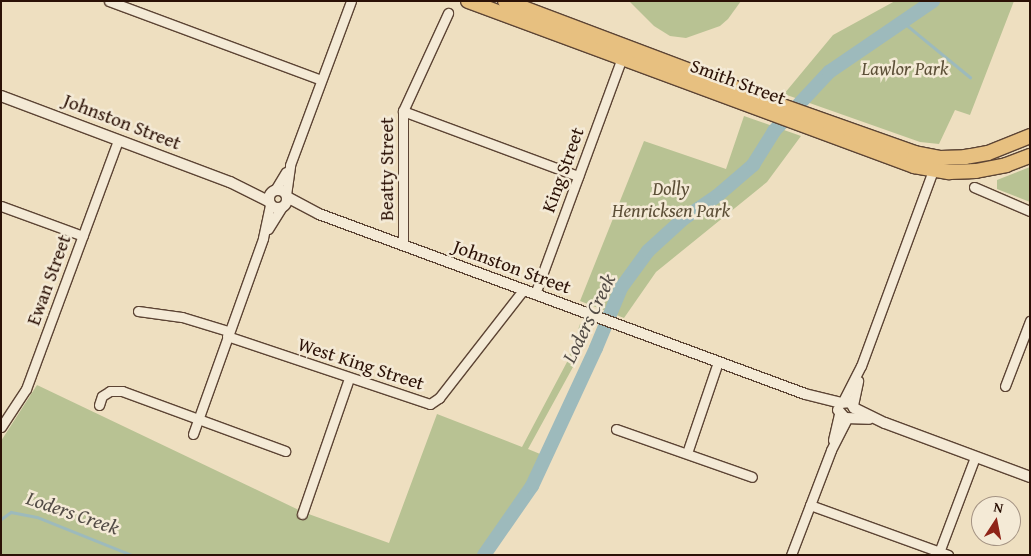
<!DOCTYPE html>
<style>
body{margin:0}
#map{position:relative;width:1031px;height:556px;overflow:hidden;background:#eedfc0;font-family:"Gentium Book Plus",serif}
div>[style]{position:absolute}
.green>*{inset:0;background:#b8c293}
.stream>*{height:2.5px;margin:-1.25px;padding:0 1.25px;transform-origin:1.25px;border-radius:1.25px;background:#9dbabc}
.river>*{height:14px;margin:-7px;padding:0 7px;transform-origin:7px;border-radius:7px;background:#9dbabc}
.roads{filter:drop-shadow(1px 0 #5c4434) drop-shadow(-1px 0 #5c4434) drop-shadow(0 1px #5c4434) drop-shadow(0 -1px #5c4434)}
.minor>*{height:9px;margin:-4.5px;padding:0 4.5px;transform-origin:4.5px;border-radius:4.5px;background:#f4ead6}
.tertiary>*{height:10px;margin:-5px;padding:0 5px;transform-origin:5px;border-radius:5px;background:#f4ead6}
.tertiary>.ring{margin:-5px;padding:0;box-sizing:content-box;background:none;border:10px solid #f4ead6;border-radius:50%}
.trunk>*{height:14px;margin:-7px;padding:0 7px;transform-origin:7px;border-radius:7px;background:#e7c080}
span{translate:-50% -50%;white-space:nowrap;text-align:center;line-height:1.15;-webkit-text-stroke:5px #f4ead6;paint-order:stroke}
.park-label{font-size:19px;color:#5c4f37;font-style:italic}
.street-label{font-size:19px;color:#2b1106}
.water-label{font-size:20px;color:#534c46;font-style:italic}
.frame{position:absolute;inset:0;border:2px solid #2b1106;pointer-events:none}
.north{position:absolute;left:971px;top:496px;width:50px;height:50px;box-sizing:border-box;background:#f4ead6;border:1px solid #a49383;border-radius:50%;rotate:11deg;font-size:14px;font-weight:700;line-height:20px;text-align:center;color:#2b1106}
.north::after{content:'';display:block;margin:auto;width:18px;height:22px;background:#8f2418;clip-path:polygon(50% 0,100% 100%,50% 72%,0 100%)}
</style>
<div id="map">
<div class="green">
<div style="clip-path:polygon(629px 1px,741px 1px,728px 19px,720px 26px,686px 38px,670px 36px,654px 26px)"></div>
<div style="clip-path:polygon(895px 1px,1014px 1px,970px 115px,955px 110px,939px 144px,920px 142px,784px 94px,833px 35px)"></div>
<div style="clip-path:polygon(744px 116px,801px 136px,767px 182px,656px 272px,624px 318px,580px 301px,644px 141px,726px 169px)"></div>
<div style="clip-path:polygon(1030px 167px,1030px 202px,997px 189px,997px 180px)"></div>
<div style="clip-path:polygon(580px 324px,588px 327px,573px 367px,528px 449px,545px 456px,532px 486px,484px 555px,1px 555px,1px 441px,37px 385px,303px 512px,389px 543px,437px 414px,522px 447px,567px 362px)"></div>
</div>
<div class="stream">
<div style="left:903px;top:22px;width:87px;rotate:39.4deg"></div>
<div style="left:1px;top:519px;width:12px;rotate:-35deg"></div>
<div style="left:11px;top:512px;width:26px;rotate:11deg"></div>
<div style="left:37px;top:517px;width:102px;rotate:21.8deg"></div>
</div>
<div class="river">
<div style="left:484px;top:555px;width:84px;rotate:-55.2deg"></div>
<div style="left:532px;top:486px;width:152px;rotate:-65.1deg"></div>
<div style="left:596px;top:348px;width:65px;rotate:-67.4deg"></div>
<div style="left:621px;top:288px;width:46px;rotate:-53.9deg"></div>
<div style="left:648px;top:251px;width:47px;rotate:-42.4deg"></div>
<div style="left:683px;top:219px;width:41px;rotate:-34.1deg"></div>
<div style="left:717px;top:196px;width:48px;rotate:-40.7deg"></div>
<div style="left:753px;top:165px;width:40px;rotate:-58deg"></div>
<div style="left:774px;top:131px;width:81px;rotate:-47deg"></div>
<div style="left:829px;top:72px;width:126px;rotate:-34.3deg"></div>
</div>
<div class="roads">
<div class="minor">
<div style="left:109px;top:1px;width:226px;rotate:20.4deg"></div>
<div style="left:403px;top:111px;width:187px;rotate:20.4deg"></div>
<div style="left:974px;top:187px;width:61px;rotate:23.2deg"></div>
<div style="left:275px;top:190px;width:21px;rotate:-59deg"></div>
<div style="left:286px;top:195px;width:30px;rotate:-82deg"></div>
<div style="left:290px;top:165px;width:175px;rotate:-69.6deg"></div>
<div style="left:1px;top:206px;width:87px;rotate:20.1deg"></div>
<div style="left:268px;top:229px;width:25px;rotate:-58deg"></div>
<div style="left:403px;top:245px;width:134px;rotate:-90deg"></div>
<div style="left:403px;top:111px;width:108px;rotate:-65.3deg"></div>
<div style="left:535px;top:294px;width:252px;rotate:-69.8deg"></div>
<div style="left:138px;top:311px;width:44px;rotate:7.8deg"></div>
<div style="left:182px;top:317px;width:48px;rotate:16.9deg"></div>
<div style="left:227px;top:336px;width:214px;rotate:18.5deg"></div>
<div style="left:430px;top:404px;width:11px;rotate:-34deg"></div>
<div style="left:439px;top:398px;width:137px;rotate:-52.1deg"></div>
<div style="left:1005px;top:386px;width:70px;rotate:-69deg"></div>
<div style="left:843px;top:401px;width:39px;rotate:-63deg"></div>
<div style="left:861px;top:366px;width:209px;rotate:-69.8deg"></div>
<div style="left:99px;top:405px;width:9px;rotate:-72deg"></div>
<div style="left:102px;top:396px;width:9px;rotate:-32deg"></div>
<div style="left:110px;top:391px;width:12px"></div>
<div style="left:122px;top:391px;width:174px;rotate:20.2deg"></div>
<div style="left:853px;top:405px;width:25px;rotate:-78deg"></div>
<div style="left:1px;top:427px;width:45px;rotate:-56.7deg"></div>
<div style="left:26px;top:389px;width:265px;rotate:-69.7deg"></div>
<div style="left:616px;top:429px;width:144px;rotate:19.4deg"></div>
<div style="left:193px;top:434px;width:208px;rotate:-70.3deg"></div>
<div style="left:263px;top:238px;width:35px;rotate:-78deg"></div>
<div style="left:833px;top:440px;width:27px;rotate:-77deg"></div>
<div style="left:687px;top:453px;width:96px;rotate:-71.2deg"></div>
<div style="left:810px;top:505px;width:147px;rotate:19.9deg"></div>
<div style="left:302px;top:514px;width:144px;rotate:-70.9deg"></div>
<div style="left:791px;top:555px;width:112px;rotate:-69.1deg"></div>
<div style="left:831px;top:450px;width:36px;rotate:-63deg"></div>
<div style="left:938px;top:555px;width:105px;rotate:-69.3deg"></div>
</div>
<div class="tertiary">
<div style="left:1px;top:96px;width:245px;rotate:20.6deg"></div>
<div style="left:230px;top:182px;width:42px;rotate:26.6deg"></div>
<div class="ring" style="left:269px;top:190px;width:8px;height:8px"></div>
<div style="left:287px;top:197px;width:36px;rotate:28deg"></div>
<div style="left:319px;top:214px;width:518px;rotate:20.32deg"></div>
<div style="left:805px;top:394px;width:37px;rotate:14deg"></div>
<div style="left:841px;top:403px;width:9px;rotate:-6deg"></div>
<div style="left:850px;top:402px;width:7px;rotate:56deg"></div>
<div style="left:854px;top:408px;width:34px;rotate:26deg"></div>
<div style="left:885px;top:423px;width:155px;rotate:20.4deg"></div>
<div style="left:838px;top:410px;width:11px;rotate:49deg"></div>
<div style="left:845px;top:418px;width:24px;rotate:2deg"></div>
</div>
<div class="trunk">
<div style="left:468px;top:1px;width:476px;rotate:20.3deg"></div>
<div style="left:914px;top:166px;width:36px;rotate:10deg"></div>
<div style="left:949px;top:172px;width:27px;rotate:-2deg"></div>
<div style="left:976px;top:171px;width:31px;rotate:-11deg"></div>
<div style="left:1006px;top:165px;width:26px;rotate:-21deg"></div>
<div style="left:505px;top:1px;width:291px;rotate:20.7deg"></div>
<div style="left:777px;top:104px;width:146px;rotate:19.5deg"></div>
<div style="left:915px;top:153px;width:25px;rotate:11deg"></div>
<div style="left:940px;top:158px;width:25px;rotate:-2deg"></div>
<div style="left:965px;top:157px;width:23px;rotate:-10deg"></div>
<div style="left:988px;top:153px;width:45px;rotate:-22deg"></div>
</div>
</div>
<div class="park-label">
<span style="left:905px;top:69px">Lawlor Park</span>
<span style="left:671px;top:200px">Dolly<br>Henricksen Park</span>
</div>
<div class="street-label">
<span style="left:738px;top:82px;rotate:20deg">Smith Street</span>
<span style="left:122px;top:122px;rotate:21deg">Johnston Street</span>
<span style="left:387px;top:169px;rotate:-90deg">Beatty Street</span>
<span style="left:563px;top:170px;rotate:-70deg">King Street</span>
<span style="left:512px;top:267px;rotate:20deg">Johnston Street</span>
<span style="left:49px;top:280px;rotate:-70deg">Ewan Street</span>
<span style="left:361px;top:364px;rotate:18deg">West King Street</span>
</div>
<div class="water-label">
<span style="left:588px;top:318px;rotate:-64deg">Loders Creek</span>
<span style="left:73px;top:512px;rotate:19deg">Loders Creek</span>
</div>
<div class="frame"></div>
<div class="north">N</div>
</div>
